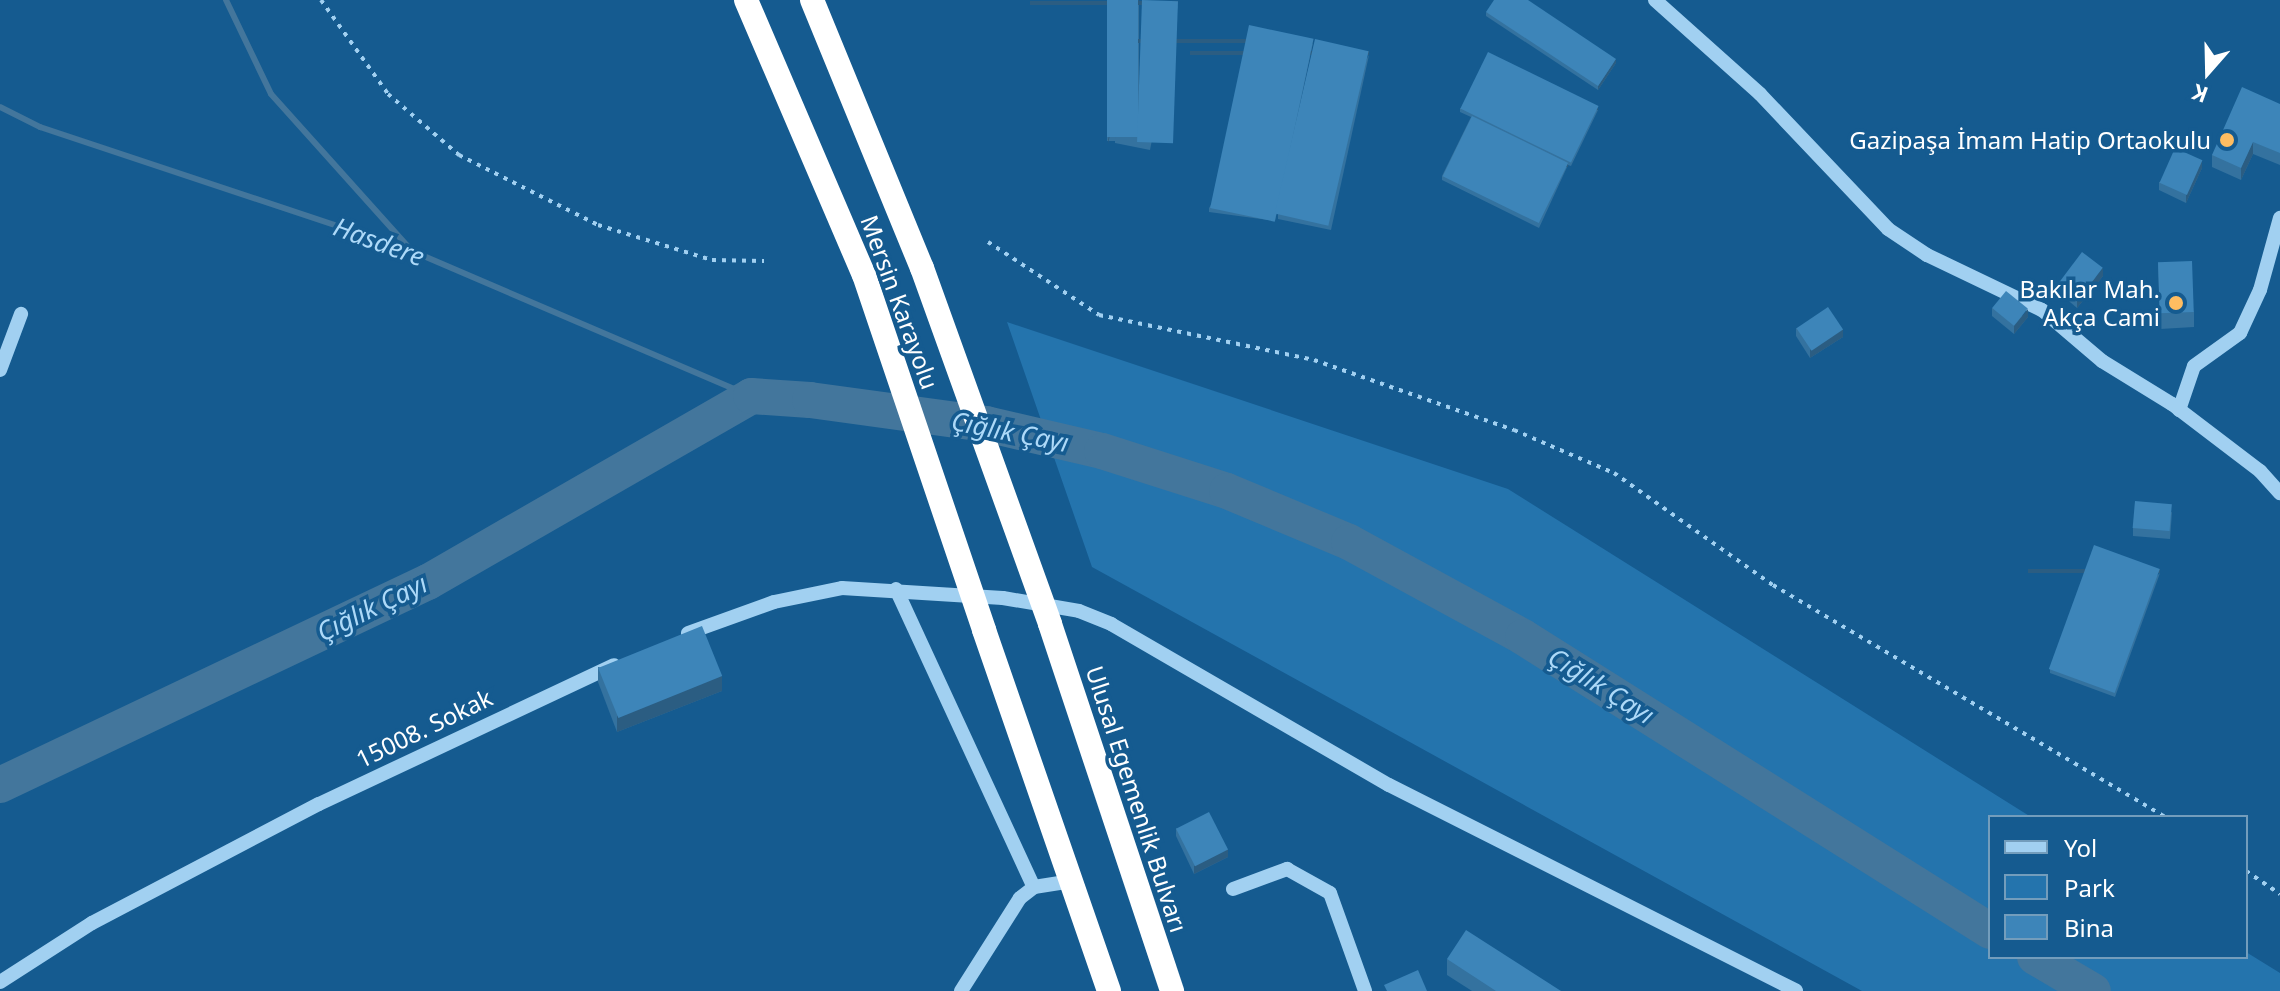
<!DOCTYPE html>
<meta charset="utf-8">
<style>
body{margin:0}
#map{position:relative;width:2280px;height:991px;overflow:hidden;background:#155b90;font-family:"Noto Sans",sans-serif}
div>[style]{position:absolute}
.green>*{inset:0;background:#2474ad}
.stream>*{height:6px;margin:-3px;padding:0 3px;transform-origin:3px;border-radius:3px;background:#43769c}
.river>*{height:36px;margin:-18px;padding:0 18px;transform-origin:18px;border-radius:18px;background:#43769c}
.path>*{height:4px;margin-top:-2px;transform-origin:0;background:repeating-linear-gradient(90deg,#a1d0f1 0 4px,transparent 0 10px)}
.minor>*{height:14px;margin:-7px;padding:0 7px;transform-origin:7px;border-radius:7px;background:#a1d0f1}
.highway>*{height:24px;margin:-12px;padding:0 12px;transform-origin:12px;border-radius:12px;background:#fff}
.highway-bridge>*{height:24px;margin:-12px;padding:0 12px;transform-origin:12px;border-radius:12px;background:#fff}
.wall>*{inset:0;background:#34729f;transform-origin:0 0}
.shaded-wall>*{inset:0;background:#2b5d82;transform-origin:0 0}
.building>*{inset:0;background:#3d85b9;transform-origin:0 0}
.dots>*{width:22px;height:22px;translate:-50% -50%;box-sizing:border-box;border:4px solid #155b90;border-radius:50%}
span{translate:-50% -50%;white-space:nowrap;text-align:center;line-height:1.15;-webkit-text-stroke:7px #155b90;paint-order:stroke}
.poi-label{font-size:24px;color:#fff}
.right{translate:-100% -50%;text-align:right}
.street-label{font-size:24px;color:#fff}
.water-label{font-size:26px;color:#add9f8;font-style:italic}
.legend{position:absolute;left:1988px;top:815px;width:260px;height:144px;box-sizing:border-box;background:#155b90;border:2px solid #739dbc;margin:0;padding:10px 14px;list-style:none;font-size:24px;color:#fff}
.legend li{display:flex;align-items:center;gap:16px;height:40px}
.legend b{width:40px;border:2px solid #739dbc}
.north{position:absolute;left:2168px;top:32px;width:80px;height:80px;-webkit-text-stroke:6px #155b90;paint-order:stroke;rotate:200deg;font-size:22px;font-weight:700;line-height:32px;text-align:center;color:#fff}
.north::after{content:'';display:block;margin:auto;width:28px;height:36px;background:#fff;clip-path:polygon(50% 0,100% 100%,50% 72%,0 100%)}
</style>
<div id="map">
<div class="green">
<div style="clip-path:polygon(1007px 322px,1508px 489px,2031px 817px,1990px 817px,1990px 957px,2246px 957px,2246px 952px,2280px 973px,2280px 991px,1862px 991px,1092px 567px)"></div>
</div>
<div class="stream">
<div style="left:226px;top:0;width:104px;rotate:64.4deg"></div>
<div style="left:271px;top:94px;width:208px;rotate:48.1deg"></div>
<div style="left:0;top:107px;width:45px;rotate:26.6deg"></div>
<div style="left:40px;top:127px;width:392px;rotate:18.4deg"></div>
<div style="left:412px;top:251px;width:369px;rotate:23.2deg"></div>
</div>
<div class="river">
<div style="left:0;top:785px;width:474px;rotate:-25.4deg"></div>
<div style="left:428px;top:582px;width:373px;rotate:-29.9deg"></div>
<div style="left:751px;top:396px;width:59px;rotate:3.9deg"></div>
<div style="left:810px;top:400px;width:178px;rotate:7.8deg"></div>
<div style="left:986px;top:424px;width:119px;rotate:13.1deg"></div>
<div style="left:1102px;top:451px;width:131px;rotate:17.7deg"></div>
<div style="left:1227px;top:491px;width:132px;rotate:22.7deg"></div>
<div style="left:1349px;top:542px;width:198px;rotate:28.6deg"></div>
<div style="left:1523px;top:637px;width:552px;rotate:32.19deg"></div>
<div style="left:2035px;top:957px;width:67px;rotate:30.4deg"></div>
</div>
<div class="path">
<div style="left:321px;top:0;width:115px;rotate:54.5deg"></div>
<div style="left:388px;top:94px;width:94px;rotate:40.7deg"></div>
<div style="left:459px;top:155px;width:156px;rotate:26.7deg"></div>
<div style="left:598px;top:225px;width:119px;rotate:17.1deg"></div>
<div style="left:712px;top:260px;width:52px;rotate:1.1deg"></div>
<div style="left:988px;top:242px;width:133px;rotate:33.3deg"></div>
<div style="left:1099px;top:315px;width:220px;rotate:11.8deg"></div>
<div style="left:1314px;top:360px;width:212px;rotate:19.3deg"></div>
<div style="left:1514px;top:430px;width:109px;rotate:23.3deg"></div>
<div style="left:1614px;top:473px;width:194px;rotate:35.2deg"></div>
<div style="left:1773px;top:585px;width:456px;rotate:30.6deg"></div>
<div style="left:2246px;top:871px;width:41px;rotate:34.1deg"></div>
</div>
<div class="minor">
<div style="left:1655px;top:0;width:141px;rotate:41.8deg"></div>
<div style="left:1760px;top:94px;width:186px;rotate:46.5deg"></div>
<div style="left:1888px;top:229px;width:47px;rotate:33.7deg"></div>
<div style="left:1927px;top:255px;width:127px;rotate:25.6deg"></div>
<div style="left:2042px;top:310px;width:79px;rotate:40.4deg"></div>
<div style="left:2102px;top:361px;width:82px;rotate:31.6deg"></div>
<div style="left:2172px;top:404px;width:111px;rotate:37.3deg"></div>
<div style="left:2260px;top:471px;width:30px;rotate:48deg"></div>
<div style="left:0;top:370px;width:60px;rotate:-69.4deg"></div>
<div style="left:2179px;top:410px;width:46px;rotate:-71.2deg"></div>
<div style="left:2194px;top:366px;width:57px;rotate:-35.7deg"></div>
<div style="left:2240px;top:333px;width:47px;rotate:-65.1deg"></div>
<div style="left:2260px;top:290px;width:75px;rotate:-74.5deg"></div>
<div style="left:896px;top:589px;width:328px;rotate:65.2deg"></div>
<div style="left:688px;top:633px;width:91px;rotate:-19.8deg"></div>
<div style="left:774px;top:602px;width:69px;rotate:-11.6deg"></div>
<div style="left:842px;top:588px;width:161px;rotate:3.6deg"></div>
<div style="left:1003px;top:598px;width:77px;rotate:9.7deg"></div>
<div style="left:1079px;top:611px;width:35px;rotate:22deg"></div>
<div style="left:1111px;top:624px;width:321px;rotate:30.1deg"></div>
<div style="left:1389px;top:785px;width:456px;rotate:26.8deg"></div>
<div style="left:1233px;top:889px;width:58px;rotate:-20.3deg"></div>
<div style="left:1287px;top:869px;width:49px;rotate:29.2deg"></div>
<div style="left:1330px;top:893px;width:104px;rotate:70.3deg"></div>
<div style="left:0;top:982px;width:109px;rotate:-32.7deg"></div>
<div style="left:92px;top:923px;width:256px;rotate:-27.7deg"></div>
<div style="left:319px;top:804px;width:326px;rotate:-25.2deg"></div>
<div style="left:961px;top:991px;width:110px;rotate:-57.6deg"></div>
<div style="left:1020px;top:898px;width:18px;rotate:-38deg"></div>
<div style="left:1034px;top:887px;width:37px;rotate:-9deg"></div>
</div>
<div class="highway">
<div style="left:746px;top:0;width:299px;rotate:66.8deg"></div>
<div style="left:812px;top:0;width:290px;rotate:67.7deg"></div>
<div style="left:1050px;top:624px;width:387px;rotate:71.6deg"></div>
<div style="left:984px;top:630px;width:382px;rotate:70.9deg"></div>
</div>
<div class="highway-bridge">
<div style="left:922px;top:268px;width:378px;rotate:70.2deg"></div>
<div style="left:864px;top:275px;width:375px;rotate:71.3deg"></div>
</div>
<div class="wall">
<div style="left:1107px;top:0;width:32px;height:141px"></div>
<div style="clip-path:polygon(1178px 5px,1150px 150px,1115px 143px,1115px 139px)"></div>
<div style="clip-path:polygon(1486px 12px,1616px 63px,1598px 90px,1486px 16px)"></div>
<div style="clip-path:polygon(1313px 43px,1275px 221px,1209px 212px,1209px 208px)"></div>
<div style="clip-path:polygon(1369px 55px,1331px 230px,1278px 219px,1278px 214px)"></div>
<div style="clip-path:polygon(2280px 104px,2280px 165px,2253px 154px,2241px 180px,2212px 167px,2212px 155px)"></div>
<div style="clip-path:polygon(1460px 108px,1598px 110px,1571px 166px,1568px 165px,1539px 228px,1442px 180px,1442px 176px,1471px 117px,1460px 112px)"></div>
<div style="clip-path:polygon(2202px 168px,2186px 203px,2159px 190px,2159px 182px)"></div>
<div style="clip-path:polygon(2158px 262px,2194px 312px,2194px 327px,2160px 329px)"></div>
<div style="clip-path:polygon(2103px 276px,2077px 308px,2057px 291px,2057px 283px)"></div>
<div style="clip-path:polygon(1992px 308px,2028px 317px,2014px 334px,1992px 316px)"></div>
<div style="clip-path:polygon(1796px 328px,1843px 337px,1810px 358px,1796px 336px)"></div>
<div style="clip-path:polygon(2172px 512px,2170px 539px,2133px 536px,2133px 528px)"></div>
<div style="clip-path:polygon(2160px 573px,2115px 697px,2050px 673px,2050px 669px)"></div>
<div style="clip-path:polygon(598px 667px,722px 691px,617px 732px,598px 682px)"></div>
<div style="clip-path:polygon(1176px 828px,1228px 857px,1194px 874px,1176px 836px)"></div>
<div style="clip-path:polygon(1447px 959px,1561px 991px,1472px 991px,1447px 975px)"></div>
</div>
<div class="shaded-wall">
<div style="clip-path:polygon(1138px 0,1139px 0,1108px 144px,1108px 140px)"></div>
<div style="left:1178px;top:1px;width:4px;height:148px;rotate:90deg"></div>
<div style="left:1313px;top:39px;width:4px;height:182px;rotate:90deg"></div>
<div style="left:1369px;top:51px;width:4px;height:179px;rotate:90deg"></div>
<div style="clip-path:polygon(1616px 59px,1616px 63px,1598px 90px,1598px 86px)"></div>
<div style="left:1598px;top:106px;width:4px;height:62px;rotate:90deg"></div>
<div style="clip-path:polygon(2253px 142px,2253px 154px,2241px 180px,2241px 168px)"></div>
<div style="clip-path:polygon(2202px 160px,2202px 168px,2186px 203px,2186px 195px)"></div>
<div style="left:1568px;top:163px;width:4px;height:68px;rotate:90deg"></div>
<div style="clip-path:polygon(2103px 268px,2103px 276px,2077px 308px,2077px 299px)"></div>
<div style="clip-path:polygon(2028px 309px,2028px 317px,2014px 334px,2014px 326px)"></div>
<div style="clip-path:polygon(1843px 329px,1843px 337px,1810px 358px,1810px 350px)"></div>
<div style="left:2160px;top:569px;width:4px;height:132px;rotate:90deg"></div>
<div style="clip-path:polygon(722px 676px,722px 691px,617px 732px,617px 716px)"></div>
<div style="clip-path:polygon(1228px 849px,1228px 857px,1194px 874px,1194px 866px)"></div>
</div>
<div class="building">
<div style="left:1107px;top:0;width:31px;height:137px"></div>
<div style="left:1142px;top:0;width:36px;height:142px;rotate:2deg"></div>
<div style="clip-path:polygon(1494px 0,1528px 0,1616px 59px,1598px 86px,1486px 12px)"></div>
<div style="left:1249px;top:25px;width:66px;height:187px;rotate:12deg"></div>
<div style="left:1315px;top:39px;width:55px;height:179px;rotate:13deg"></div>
<div style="left:1488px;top:52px;width:123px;height:63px;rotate:26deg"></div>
<div style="clip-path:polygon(2242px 87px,2280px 104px,2280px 153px,2253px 142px,2241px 168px,2212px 155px)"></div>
<div style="left:1472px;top:116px;width:107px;height:67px;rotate:26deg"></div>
<div style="left:2175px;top:148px;width:30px;height:38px;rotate:24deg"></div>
<div style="left:2082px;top:252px;width:26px;height:40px;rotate:37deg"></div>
<div style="left:2192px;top:261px;width:51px;height:34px;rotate:88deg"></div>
<div style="left:2006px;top:291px;width:28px;height:22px;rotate:39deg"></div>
<div style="left:1828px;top:307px;width:27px;height:38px;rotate:56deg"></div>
<div style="left:2135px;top:501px;width:37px;height:27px;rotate:5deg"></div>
<div style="left:2094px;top:545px;width:70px;height:132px;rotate:20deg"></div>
<div style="left:702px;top:626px;width:54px;height:112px;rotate:68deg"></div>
<div style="left:1209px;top:812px;width:42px;height:37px;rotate:63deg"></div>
<div style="clip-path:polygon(1466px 930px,1561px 991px,1496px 991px,1447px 959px)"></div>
<div style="clip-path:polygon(1418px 970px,1427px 991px,1387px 991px,1384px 985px)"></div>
</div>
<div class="dots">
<div style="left:2227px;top:140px;background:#ffbd61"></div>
<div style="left:2176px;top:303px;background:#ffbd61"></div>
</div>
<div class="poi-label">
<span class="right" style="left:2211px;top:140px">Gazipaşa İmam Hatip Ortaokulu</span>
<span class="right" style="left:2160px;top:303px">Bakılar Mah.<br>Akça Cami</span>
</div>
<div class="street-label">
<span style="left:900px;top:302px;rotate:70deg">Mersin Karayolu</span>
<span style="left:424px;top:728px;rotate:-26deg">15008. Sokak</span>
<span style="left:1137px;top:799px;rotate:72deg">Ulusal Egemenlik Bulvarı</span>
</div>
<div class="water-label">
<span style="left:379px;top:242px;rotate:20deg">Hasdere</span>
<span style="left:1010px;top:432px;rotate:11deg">Çığlık Çayı</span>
<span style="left:372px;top:608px;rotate:-26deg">Çığlık Çayı</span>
<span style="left:1601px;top:686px;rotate:32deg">Çığlık Çayı</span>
</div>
<ul class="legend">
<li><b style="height:10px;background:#a1d0f1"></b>Yol</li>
<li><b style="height:22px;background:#2474ad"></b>Park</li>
<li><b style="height:22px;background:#3d85b9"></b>Bina</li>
</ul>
<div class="north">K</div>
</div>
